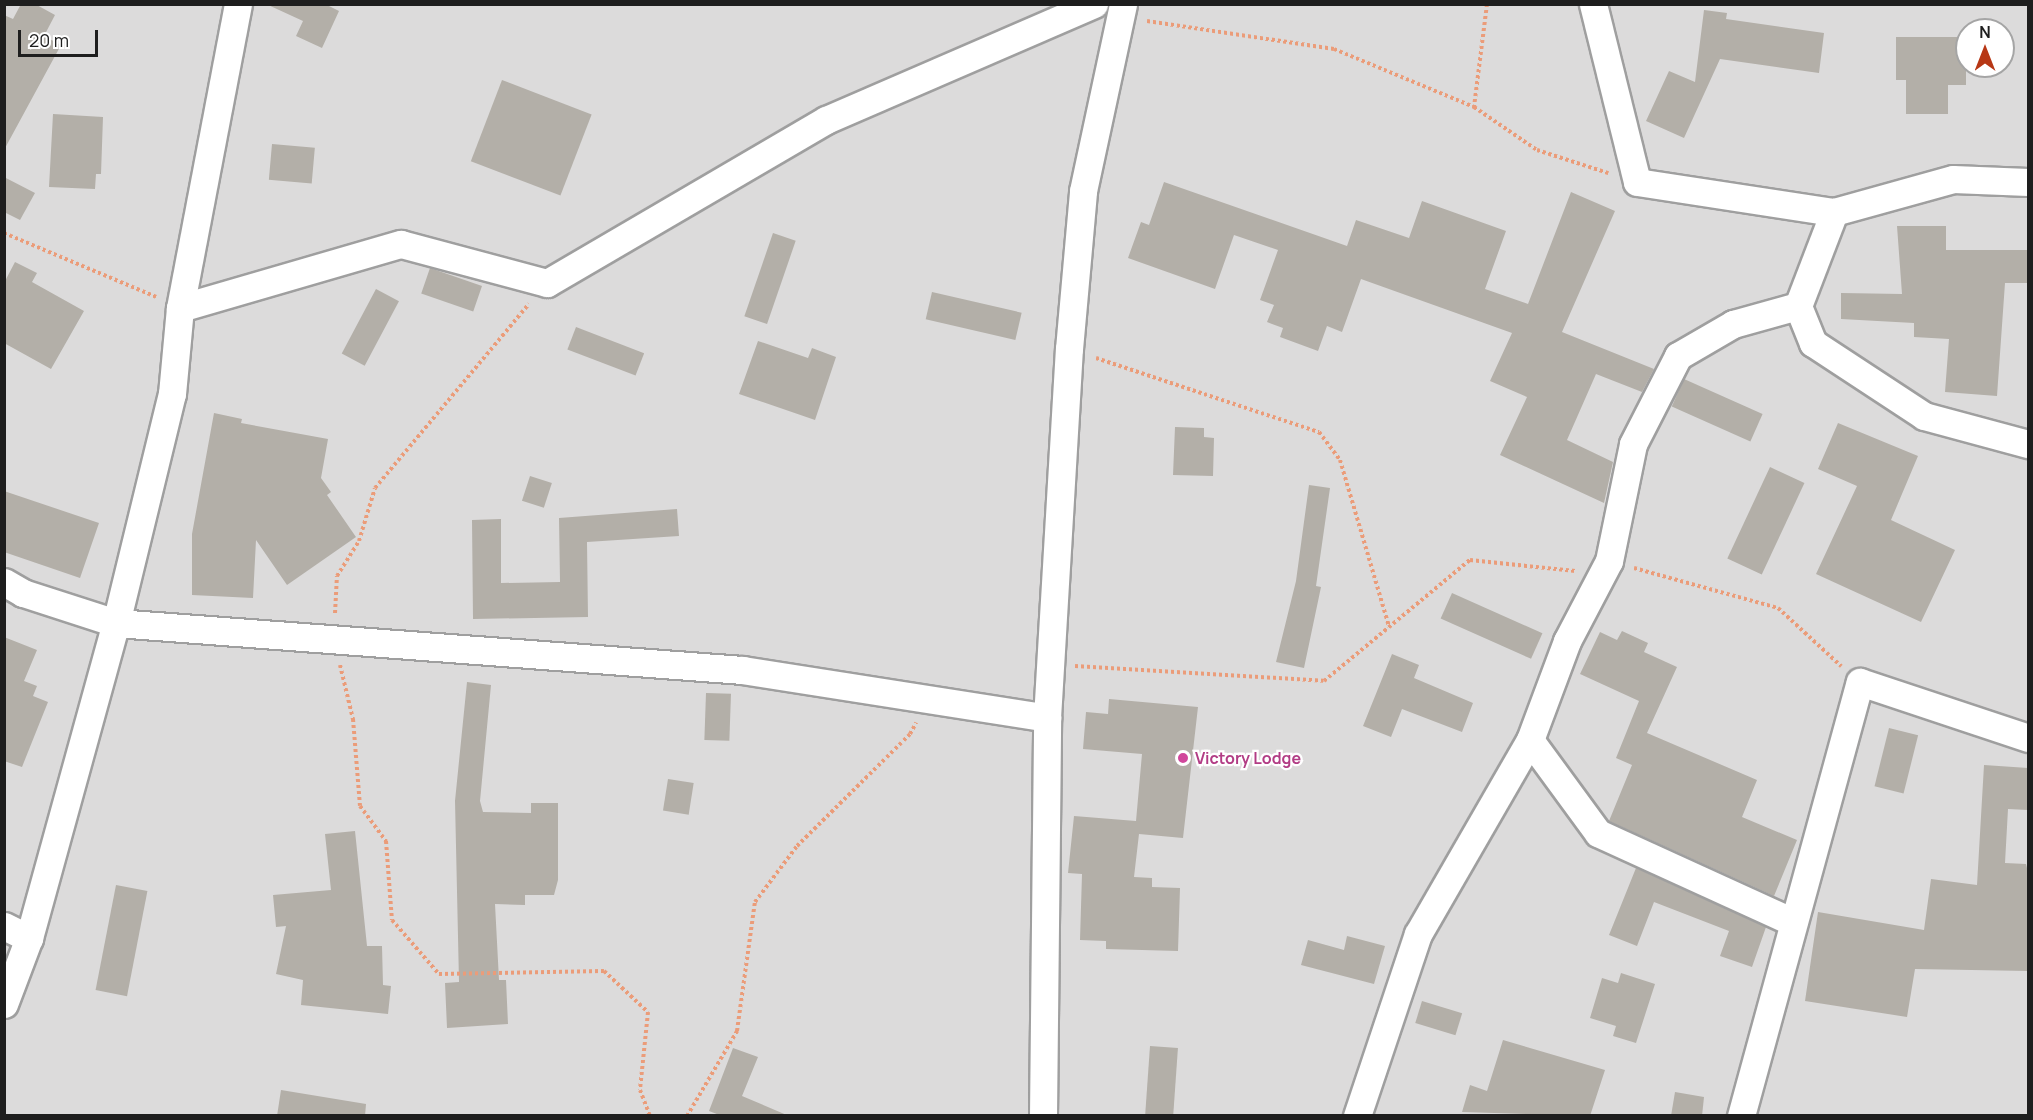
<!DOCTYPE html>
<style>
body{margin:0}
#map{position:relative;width:2033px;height:1120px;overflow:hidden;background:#eeede5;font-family:Manrope,sans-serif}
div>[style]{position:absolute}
.residential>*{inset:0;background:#dcdbdb}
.building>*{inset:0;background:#b3afa8;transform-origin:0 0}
.path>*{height:4px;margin-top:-2px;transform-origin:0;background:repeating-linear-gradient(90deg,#eb9c79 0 3px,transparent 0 6px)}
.roads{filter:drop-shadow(2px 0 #9f9f9f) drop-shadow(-2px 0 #9f9f9f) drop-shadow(0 2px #9f9f9f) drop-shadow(0 -2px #9f9f9f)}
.street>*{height:27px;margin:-13.5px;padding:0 13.5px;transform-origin:13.5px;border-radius:13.5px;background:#fff}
.dots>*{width:16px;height:16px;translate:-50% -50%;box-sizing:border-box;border:3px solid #fff;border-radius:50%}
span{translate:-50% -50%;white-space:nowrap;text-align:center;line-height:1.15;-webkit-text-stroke:4.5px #fff;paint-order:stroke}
.hotel-label{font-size:16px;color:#b23c85;font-weight:700}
.left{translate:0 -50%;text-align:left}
.frame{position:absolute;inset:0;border:6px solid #1e1e1e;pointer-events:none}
.north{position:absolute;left:1955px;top:18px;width:60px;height:60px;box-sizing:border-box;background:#fff;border:2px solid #a5a5a5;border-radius:50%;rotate:0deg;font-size:16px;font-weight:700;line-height:24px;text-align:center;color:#1e1e1e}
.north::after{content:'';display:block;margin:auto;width:21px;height:27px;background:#b73715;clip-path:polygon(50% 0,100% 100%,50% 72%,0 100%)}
.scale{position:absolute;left:18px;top:30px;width:80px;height:27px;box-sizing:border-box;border:3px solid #1e1e1e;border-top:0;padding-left:8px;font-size:18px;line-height:21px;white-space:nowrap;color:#1e1e1e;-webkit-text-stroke:4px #fff;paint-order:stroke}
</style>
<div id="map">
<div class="residential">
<div style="clip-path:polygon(evenodd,5px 5px,2028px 5px,2028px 1115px,5px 1115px,5px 5px,1967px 30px,2003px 30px,2003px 66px,1967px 66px,1967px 30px)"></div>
</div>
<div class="building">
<div style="clip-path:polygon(21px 4px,35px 4px,55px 15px,44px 36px,61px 45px,4px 150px,4px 15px,13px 19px)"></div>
<div style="clip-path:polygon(266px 4px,325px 4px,339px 11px,322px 48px,296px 36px,303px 21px)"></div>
<div style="clip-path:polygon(1704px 10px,1727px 13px,1726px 19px,1824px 33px,1819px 73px,1720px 59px,1684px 138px,1646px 121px,1669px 71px,1695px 82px)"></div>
<div style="clip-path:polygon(1896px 37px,1966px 37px,1966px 85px,1948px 85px,1948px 114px,1906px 114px,1906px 80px,1896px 80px)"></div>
<div style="left:502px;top:80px;width:96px;height:87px;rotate:21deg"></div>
<div style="clip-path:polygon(53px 114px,103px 117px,101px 174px,96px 174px,95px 189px,49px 187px)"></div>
<div style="left:272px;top:144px;width:43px;height:36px;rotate:5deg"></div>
<div style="clip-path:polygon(4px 177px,35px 193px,20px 220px,4px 212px)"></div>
<div style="clip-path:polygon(1164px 182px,1347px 246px,1356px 220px,1409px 238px,1422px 201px,1506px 231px,1485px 289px,1528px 304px,1571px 192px,1615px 211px,1562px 332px,1654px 369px,1642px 392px,1596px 374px,1567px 440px,1613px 462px,1604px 503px,1500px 455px,1527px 397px,1490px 381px,1512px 333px,1361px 279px,1342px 332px,1327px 326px,1318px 351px,1280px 337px,1283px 328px,1267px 322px,1274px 305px,1260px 300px,1278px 250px,1234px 235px,1215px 289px,1128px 258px,1141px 222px,1149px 225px)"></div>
<div style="clip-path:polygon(1897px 226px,1946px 226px,1946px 250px,2028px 250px,2028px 283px,2005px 283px,1997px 396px,1945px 392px,1949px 339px,1914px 337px,1914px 323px,1841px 319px,1841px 293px,1902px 294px)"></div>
<div style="left:773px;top:233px;width:24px;height:88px;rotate:19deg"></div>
<div style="clip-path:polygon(15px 262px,37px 273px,32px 282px,84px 311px,51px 369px,4px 343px,4px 283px)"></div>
<div style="left:430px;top:268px;width:55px;height:27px;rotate:19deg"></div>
<div style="left:376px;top:289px;width:26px;height:73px;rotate:28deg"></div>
<div style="left:932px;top:292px;width:92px;height:28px;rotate:13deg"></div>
<div style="left:576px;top:327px;width:73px;height:24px;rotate:21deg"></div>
<div style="clip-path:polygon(758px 341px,808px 358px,812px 348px,836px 357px,815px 420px,739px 394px)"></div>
<div style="left:1684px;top:379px;width:86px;height:30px;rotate:24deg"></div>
<div style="clip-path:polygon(214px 413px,242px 419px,241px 423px,328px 439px,321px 478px,331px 492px,327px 495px,356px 537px,287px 585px,256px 540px,253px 598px,192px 595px,192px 534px)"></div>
<div style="clip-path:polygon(1838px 423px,1918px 456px,1891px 520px,1955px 550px,1921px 622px,1816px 574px,1857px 486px,1818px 469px)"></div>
<div style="clip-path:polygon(1175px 427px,1204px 428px,1204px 437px,1214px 438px,1213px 476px,1173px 475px)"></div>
<div style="left:1770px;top:467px;width:38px;height:101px;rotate:25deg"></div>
<div style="left:530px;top:476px;width:23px;height:26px;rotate:18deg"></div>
<div style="clip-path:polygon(1309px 485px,1330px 488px,1316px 586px,1321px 587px,1304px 668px,1276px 662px,1296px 581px)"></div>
<div style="clip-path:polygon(4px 491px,99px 523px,80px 578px,4px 552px)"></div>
<div style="clip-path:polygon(677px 509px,679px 536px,587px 542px,588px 617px,473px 619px,472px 520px,501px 519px,501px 583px,560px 582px,559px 518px)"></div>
<div style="left:1452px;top:593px;width:99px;height:28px;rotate:24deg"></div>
<div style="clip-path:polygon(1622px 631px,1648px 643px,1644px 652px,1677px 667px,1647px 733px,1757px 780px,1742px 817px,1797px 840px,1774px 896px,1609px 821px,1632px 765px,1616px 758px,1639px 701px,1580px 674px,1600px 632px,1617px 640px)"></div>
<div style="clip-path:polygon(4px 637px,37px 650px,24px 681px,37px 686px,33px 696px,48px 702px,22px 767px,4px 761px)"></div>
<div style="clip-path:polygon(1392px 654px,1419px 665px,1414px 678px,1473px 703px,1462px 732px,1402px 709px,1391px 737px,1363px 726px)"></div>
<div style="clip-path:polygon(467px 682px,491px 685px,480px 801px,483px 812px,531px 813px,531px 803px,558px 803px,558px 880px,554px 895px,525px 895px,525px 905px,495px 904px,499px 980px,506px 980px,508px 1024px,447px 1028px,445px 983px,459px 982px,455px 801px)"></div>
<div style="left:706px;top:693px;width:25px;height:47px;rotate:2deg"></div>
<div style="clip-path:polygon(1109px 699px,1198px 707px,1183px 838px,1139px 834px,1134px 877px,1152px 878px,1152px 887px,1180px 888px,1178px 951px,1106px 949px,1106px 941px,1080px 940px,1082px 874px,1068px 873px,1074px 816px,1136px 821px,1142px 754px,1083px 749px,1086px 712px,1108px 714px)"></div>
<div style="left:1889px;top:728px;width:30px;height:60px;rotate:14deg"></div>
<div style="clip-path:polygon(1984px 765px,2028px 768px,2028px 810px,2008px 809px,2005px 863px,2026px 864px,2028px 872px,2028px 971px,1915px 969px,1907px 1017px,1805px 1001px,1818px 912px,1924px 930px,1931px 879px,1977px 885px)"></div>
<div style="left:668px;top:779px;width:26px;height:32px;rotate:9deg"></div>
<div style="clip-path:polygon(355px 831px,367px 946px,382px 946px,383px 985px,391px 986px,388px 1014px,301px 1005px,303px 980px,276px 974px,286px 926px,276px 927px,273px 895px,331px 890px,325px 834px)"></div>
<div style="clip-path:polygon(1636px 868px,1766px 927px,1752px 967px,1720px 956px,1729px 931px,1654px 902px,1637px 946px,1609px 935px)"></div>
<div style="left:116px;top:885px;width:32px;height:107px;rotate:11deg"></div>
<div style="clip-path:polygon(1347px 936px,1385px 946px,1374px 984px,1301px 965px,1308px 940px,1344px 950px)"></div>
<div style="clip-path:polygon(1621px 973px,1655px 984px,1636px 1043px,1613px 1036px,1616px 1026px,1590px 1018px,1602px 978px,1618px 983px)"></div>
<div style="left:1422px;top:1001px;width:42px;height:23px;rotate:17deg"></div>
<div style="clip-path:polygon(1503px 1040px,1605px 1070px,1590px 1116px,1462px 1112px,1470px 1085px,1487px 1091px)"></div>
<div style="left:1150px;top:1046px;width:28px;height:70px;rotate:4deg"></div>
<div style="clip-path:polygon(733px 1048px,758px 1057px,742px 1096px,789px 1116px,722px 1116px,709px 1111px)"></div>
<div style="clip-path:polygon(281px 1090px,366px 1104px,365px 1116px,277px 1116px)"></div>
<div style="clip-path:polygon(1675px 1092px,1704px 1097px,1702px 1116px,1671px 1116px)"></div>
</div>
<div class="path">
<div style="left:1487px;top:4px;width:104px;rotate:97.2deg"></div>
<div style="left:1474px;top:107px;width:76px;rotate:34.3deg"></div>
<div style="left:1537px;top:150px;width:75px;rotate:17.9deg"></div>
<div style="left:1147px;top:21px;width:189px;rotate:8.5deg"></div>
<div style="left:1334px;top:49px;width:152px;rotate:22.5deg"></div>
<div style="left:4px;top:233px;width:165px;rotate:22.8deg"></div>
<div style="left:1096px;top:358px;width:235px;rotate:18.4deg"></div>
<div style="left:1319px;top:432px;width:35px;rotate:53deg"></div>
<div style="left:1340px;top:460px;width:174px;rotate:73.6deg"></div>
<div style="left:1634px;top:568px;width:149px;rotate:15.5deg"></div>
<div style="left:1778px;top:608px;width:86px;rotate:42.6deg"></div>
<div style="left:335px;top:613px;width:37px;rotate:-87deg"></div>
<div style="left:337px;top:576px;width:41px;rotate:-57.8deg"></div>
<div style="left:359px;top:541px;width:55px;rotate:-73.2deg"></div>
<div style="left:375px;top:488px;width:240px;rotate:-50.1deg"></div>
<div style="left:340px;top:665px;width:56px;rotate:76.5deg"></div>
<div style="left:353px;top:719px;width:87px;rotate:85.4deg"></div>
<div style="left:360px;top:806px;width:44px;rotate:53.4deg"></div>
<div style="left:386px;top:841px;width:79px;rotate:85.7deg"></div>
<div style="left:392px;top:920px;width:72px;rotate:49deg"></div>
<div style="left:439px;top:974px;width:165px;rotate:-1deg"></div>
<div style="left:604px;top:971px;width:60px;rotate:43deg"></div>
<div style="left:648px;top:1012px;width:78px;rotate:95.9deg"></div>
<div style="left:640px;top:1090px;width:28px;rotate:69deg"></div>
<div style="left:1075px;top:666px;width:249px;rotate:3.4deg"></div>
<div style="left:1324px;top:681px;width:190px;rotate:-39.7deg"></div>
<div style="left:1470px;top:560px;width:106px;rotate:6deg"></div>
<div style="left:687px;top:1116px;width:99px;rotate:-59.5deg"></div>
<div style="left:737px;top:1031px;width:130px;rotate:-82.1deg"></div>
<div style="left:755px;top:902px;width:70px;rotate:-53.1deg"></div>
<div style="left:797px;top:846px;width:159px;rotate:-44.7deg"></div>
<div style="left:910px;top:734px;width:13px;rotate:-61deg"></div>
</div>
<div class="roads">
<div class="street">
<div style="left:1593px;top:4px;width:183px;rotate:76.1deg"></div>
<div style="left:1637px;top:182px;width:199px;rotate:8.7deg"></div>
<div style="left:1834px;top:212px;width:123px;rotate:-15.5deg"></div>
<div style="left:1953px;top:179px;width:75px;rotate:2.3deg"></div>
<div style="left:1798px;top:306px;width:40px;rotate:68deg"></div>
<div style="left:1813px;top:343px;width:133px;rotate:33.3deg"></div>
<div style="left:1924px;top:416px;width:108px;rotate:15.1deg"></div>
<div style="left:180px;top:308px;width:230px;rotate:-16.2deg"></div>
<div style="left:401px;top:244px;width:151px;rotate:15deg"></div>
<div style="left:547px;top:283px;width:323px;rotate:-30.3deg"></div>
<div style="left:826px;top:120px;width:292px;rotate:-23.4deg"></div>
<div style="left:4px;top:582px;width:22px;rotate:30deg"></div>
<div style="left:23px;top:593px;width:98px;rotate:17.9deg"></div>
<div style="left:116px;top:623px;width:628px;rotate:4.29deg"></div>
<div style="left:742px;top:670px;width:309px;rotate:8.9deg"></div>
<div style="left:1793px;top:922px;width:214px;rotate:-155.5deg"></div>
<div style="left:1598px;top:833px;width:115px;rotate:-126.2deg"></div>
<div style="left:1530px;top:740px;width:106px;rotate:-69.5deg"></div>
<div style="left:1567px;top:641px;width:90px;rotate:-62.3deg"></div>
<div style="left:1609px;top:561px;width:119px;rotate:-78.4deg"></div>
<div style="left:1633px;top:444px;width:99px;rotate:-62.9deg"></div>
<div style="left:1678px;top:356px;width:64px;rotate:-30.2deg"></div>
<div style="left:1733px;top:324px;width:67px;rotate:-15.5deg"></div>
<div style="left:1798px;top:306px;width:101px;rotate:-69deg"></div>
<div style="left:4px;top:926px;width:28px;rotate:26deg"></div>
<div style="left:4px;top:1004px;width:71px;rotate:-69.3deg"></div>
<div style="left:29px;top:938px;width:327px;rotate:-74.6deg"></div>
<div style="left:116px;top:623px;width:236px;rotate:-76.3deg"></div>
<div style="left:172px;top:394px;width:86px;rotate:-84.7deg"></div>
<div style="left:180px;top:308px;width:309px;rotate:-79.2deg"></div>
<div style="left:1043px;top:1116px;width:398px;rotate:-89.4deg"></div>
<div style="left:1047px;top:718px;width:370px;rotate:-86.6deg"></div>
<div style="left:1069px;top:349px;width:159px;rotate:-84.9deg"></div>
<div style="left:1083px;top:191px;width:191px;rotate:-77.9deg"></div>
<div style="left:1357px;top:1116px;width:192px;rotate:-71.5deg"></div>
<div style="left:1418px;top:934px;width:224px;rotate:-60deg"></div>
<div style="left:1741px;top:1116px;width:450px;rotate:-74.7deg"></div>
<div style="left:1860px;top:682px;width:177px;rotate:18.4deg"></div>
</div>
</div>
<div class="dots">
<div style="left:1183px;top:758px;background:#d1479c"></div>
</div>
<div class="hotel-label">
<span class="left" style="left:1195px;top:758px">Victory Lodge</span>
</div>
<div class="frame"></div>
<div class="north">N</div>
<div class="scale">20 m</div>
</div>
